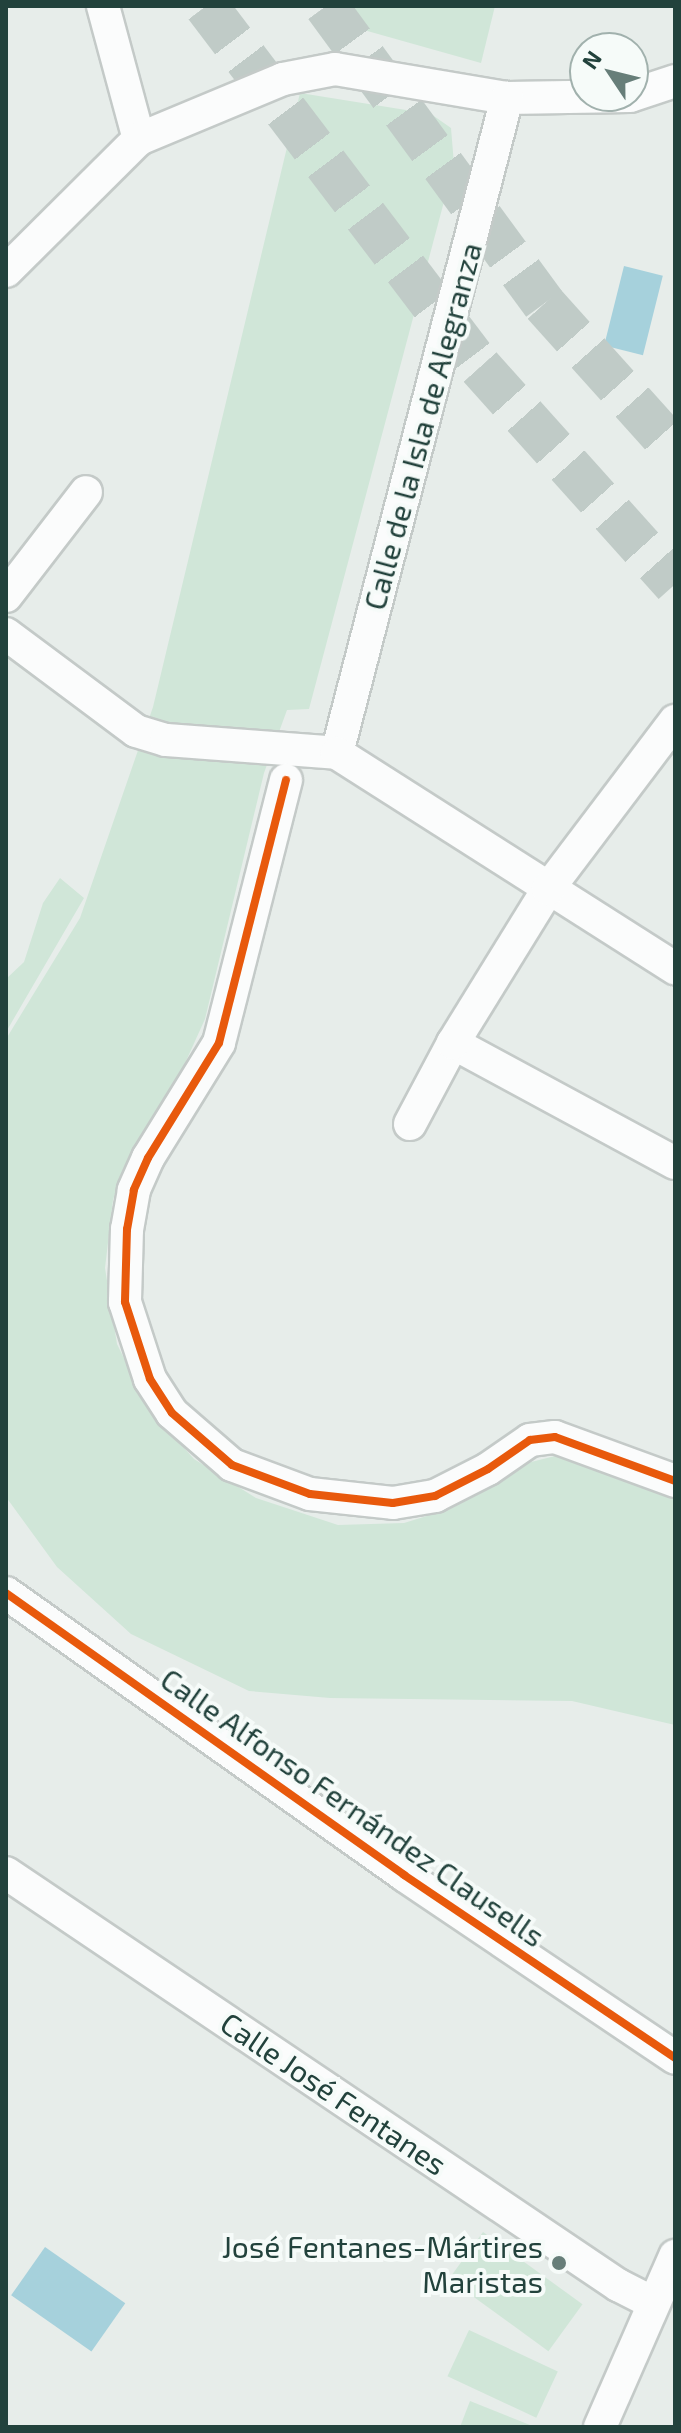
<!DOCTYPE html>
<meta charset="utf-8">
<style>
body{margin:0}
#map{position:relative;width:681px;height:2433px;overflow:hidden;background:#e7edea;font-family:"Exo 2",sans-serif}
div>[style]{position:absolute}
.green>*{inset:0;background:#d0e6d8;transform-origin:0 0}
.water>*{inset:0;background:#a6d1dc;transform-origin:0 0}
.primary-tunnel>*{height:44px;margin-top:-22px;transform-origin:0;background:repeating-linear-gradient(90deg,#c0cbc7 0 44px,transparent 0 66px)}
.roads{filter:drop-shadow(2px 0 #c4cac8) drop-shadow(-2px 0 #c4cac8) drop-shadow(0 2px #c4cac8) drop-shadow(0 -2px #c4cac8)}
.street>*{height:32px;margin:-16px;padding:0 16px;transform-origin:16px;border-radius:16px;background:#fbfcfc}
.cycleway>*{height:8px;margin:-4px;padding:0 4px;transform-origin:4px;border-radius:4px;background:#e8590c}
.dots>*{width:22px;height:22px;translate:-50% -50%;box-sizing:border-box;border:4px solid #f6fbf9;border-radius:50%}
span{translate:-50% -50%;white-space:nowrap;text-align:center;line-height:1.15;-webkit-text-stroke:8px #f6fbf9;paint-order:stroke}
.street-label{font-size:30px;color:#22423c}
.poi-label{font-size:30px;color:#22423c}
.right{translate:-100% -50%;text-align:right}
.frame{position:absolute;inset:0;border:8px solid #22423c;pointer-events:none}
.north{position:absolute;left:569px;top:32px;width:80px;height:80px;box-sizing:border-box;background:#f6fbf9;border:2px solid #a1b1ad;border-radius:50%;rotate:305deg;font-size:22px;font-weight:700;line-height:32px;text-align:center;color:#22423c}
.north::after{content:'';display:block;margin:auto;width:28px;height:36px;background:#677e79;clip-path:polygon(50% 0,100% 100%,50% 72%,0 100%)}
</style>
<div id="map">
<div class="green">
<div style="clip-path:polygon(337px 6px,495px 6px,481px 63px,346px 25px)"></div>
<div style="clip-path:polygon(300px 93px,431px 114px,451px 128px,454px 164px,309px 709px,287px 710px,264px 773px,205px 1019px,177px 1081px,122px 1171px,113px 1200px,105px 1268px,117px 1344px,149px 1409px,194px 1459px,256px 1498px,338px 1525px,404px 1523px,443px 1511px,523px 1464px,559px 1455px,675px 1500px,675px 1725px,572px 1701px,330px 1698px,249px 1691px,131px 1634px,57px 1567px,6px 1497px,6px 1039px,80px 918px,153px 707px)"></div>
<div style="clip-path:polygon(60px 878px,84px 898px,6px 1032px,6px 979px,24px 962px,43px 903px)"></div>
<div style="left:483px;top:2232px;width:123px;height:58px;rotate:36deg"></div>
<div style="left:469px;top:2330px;width:98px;height:51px;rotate:25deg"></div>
<div style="clip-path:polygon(470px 2401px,535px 2427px,460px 2427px)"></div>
</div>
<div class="water">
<div style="left:624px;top:266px;width:40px;height:82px;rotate:14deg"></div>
<div style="left:45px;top:2247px;width:98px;height:59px;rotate:35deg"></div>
</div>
<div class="primary-tunnel">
<div style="left:206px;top:6px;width:453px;rotate:52.8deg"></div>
<div style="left:480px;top:367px;width:292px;rotate:48.1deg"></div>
<div style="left:326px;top:6px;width:369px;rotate:53.8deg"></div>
<div style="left:544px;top:304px;width:196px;rotate:48.1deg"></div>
</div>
<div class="roads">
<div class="street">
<div style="left:103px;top:6px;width:138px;rotate:74.9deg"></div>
<div style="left:633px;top:95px;width:44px;rotate:-18.4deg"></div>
<div style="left:6px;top:271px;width:187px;rotate:-44.8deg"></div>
<div style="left:139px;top:139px;width:156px;rotate:-22.6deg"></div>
<div style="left:283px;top:79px;width:53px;rotate:-10.9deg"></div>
<div style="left:335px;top:69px;width:174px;rotate:9.6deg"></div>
<div style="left:507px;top:98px;width:123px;rotate:-0.9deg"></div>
<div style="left:6px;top:596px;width:131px;rotate:-52.4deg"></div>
<div style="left:6px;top:634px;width:162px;rotate:36.7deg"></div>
<div style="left:136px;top:731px;width:31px;rotate:17deg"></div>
<div style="left:166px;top:740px;width:171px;rotate:4.3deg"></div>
<div style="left:337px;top:753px;width:677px;rotate:-75.45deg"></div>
<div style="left:337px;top:753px;width:401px;rotate:32.5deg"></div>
<div style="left:286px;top:780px;width:271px;rotate:104.3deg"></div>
<div style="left:219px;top:1043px;width:135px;rotate:121.7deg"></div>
<div style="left:148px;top:1158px;width:35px;rotate:114deg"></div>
<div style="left:134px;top:1190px;width:40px;rotate:100deg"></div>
<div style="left:127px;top:1229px;width:73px;rotate:91.6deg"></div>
<div style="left:125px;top:1302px;width:81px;rotate:72deg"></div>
<div style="left:150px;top:1379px;width:40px;rotate:57.1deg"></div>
<div style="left:172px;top:1413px;width:79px;rotate:40.9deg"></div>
<div style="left:232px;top:1465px;width:83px;rotate:20.4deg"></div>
<div style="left:310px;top:1494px;width:83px;rotate:6.2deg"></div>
<div style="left:393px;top:1503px;width:43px;rotate:-9.5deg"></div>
<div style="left:435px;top:1496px;width:59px;rotate:-27deg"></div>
<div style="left:488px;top:1469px;width:51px;rotate:-34.6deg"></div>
<div style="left:530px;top:1440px;width:25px;rotate:-7deg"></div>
<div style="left:555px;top:1437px;width:128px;rotate:20.1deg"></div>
<div style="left:453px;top:1043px;width:252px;rotate:28.4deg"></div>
<div style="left:410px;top:1124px;width:92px;rotate:-62deg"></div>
<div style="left:453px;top:1043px;width:181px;rotate:-58.3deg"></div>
<div style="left:548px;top:889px;width:211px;rotate:-52.9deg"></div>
<div style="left:6px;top:1593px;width:488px;rotate:35.3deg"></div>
<div style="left:404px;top:1875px;width:327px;rotate:34deg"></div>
<div style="left:6px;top:1873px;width:738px;rotate:33.95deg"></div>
<div style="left:618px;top:2285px;width:39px;rotate:27deg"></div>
<div style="left:600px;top:2427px;width:187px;rotate:-66.3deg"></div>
</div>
</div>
<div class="cycleway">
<div style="left:286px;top:780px;width:271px;rotate:104.3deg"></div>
<div style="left:219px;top:1043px;width:135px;rotate:121.7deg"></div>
<div style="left:148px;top:1158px;width:35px;rotate:114deg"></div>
<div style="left:134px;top:1190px;width:40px;rotate:100deg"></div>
<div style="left:127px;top:1229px;width:73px;rotate:91.6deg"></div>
<div style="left:125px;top:1302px;width:81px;rotate:72deg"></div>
<div style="left:150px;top:1379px;width:40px;rotate:57.1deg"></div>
<div style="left:172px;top:1413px;width:79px;rotate:40.9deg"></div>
<div style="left:232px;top:1465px;width:83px;rotate:20.4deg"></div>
<div style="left:310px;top:1494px;width:83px;rotate:6.2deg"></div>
<div style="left:393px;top:1503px;width:43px;rotate:-9.5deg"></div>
<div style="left:435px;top:1496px;width:59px;rotate:-27deg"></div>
<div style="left:488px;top:1469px;width:51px;rotate:-34.6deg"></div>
<div style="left:530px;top:1440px;width:25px;rotate:-7deg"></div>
<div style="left:555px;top:1437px;width:128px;rotate:20.1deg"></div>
<div style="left:6px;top:1593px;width:488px;rotate:35.3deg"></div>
<div style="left:404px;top:1875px;width:327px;rotate:34deg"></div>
</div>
<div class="dots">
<div style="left:559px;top:2263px;background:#677e79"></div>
</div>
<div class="street-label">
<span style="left:422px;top:426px;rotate:-75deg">Calle de la Isla de Alegranza</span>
<span style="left:353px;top:1807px;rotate:35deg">Calle Alfonso Fernández Clausells</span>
<span style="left:334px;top:2093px;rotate:34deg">Calle José Fentanes</span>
</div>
<div class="poi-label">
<span class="right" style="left:543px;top:2263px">José Fentanes-Mártires<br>Maristas</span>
</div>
<div class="frame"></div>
<div class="north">N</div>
</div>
